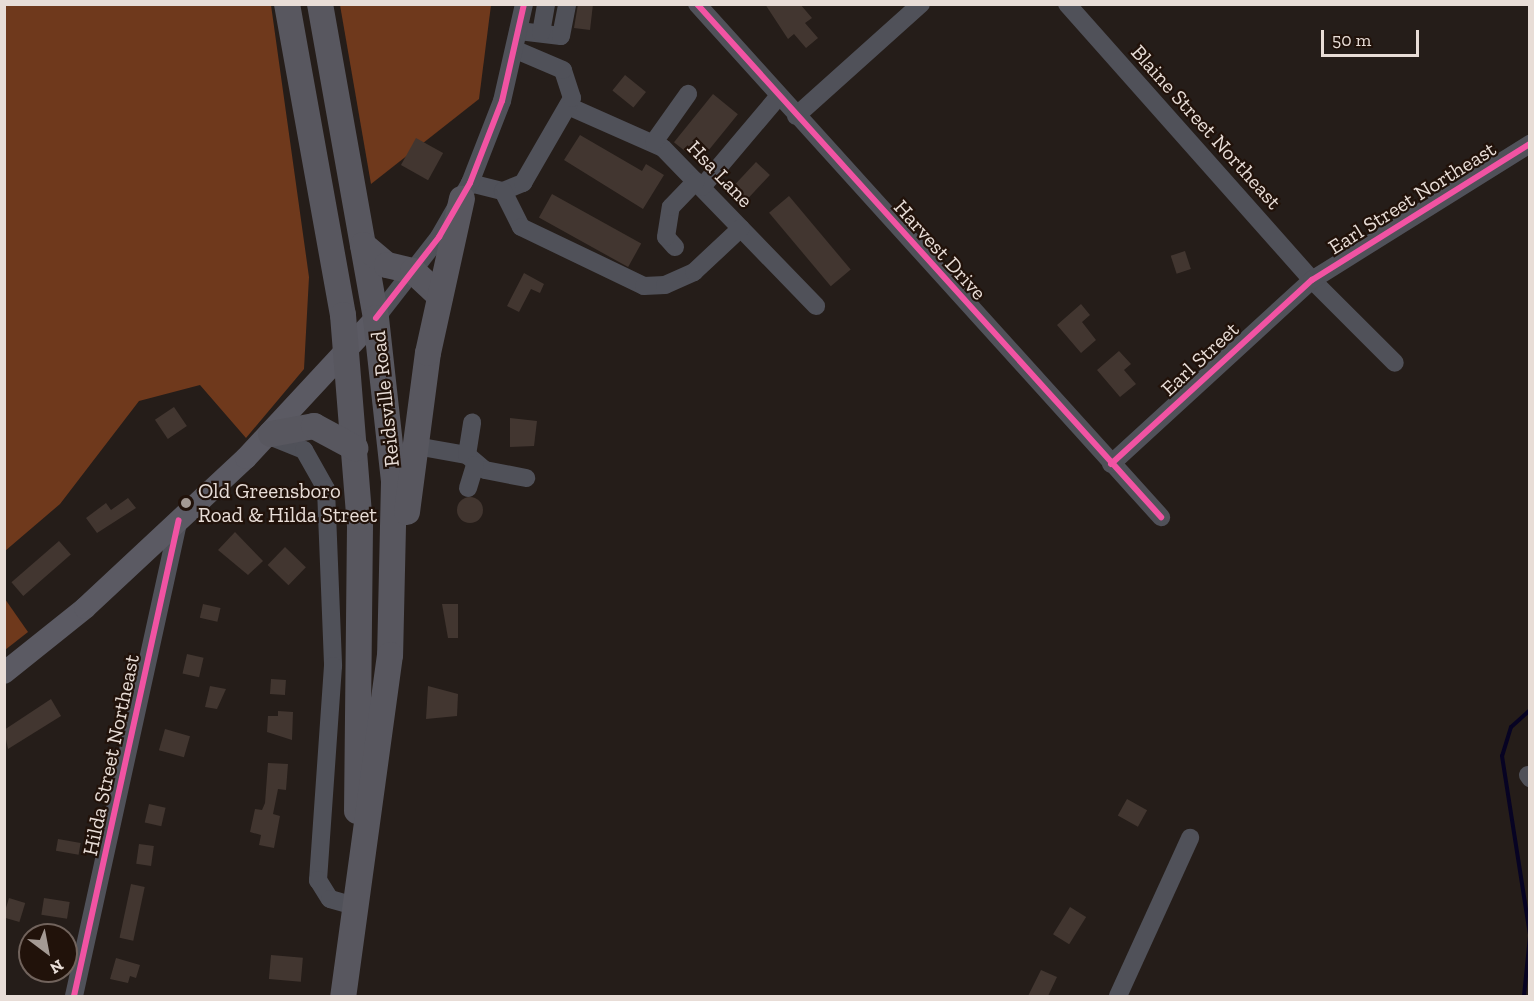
<!DOCTYPE html>
<style>
body{margin:0}
#map{position:relative;width:1534px;height:1001px;overflow:hidden;background:#251d19;font-family:"Zilla Slab",serif}
div>[style]{position:absolute}
.forest>*{inset:0;background:#6f391c}
.stream>*{height:4px;margin:-2px;padding:0 2px;transform-origin:2px;border-radius:2px;background:#070323}
.building>*{inset:0;background:#423630;transform-origin:0 0}
.round{border-radius:50%}
.minor>*{height:18px;margin:-9px;padding:0 9px;transform-origin:9px;border-radius:9px;background:#505159}
.major>*{height:22px;margin:-11px;padding:0 11px;transform-origin:11px;border-radius:11px;background:#5b5a63}
.highway>*{height:26px;margin:-13px;padding:0 13px;transform-origin:13px;border-radius:13px;background:#58575f}
.cycleway>*{height:6px;margin:-3px;padding:0 3px;transform-origin:3px;border-radius:3px;background:#f153a3}
.dots>*{width:16px;height:16px;translate:-50% -50%;box-sizing:border-box;border:3px solid #21120a;border-radius:50%}
span{translate:-50% -50%;white-space:nowrap;text-align:center;line-height:1.15;-webkit-text-stroke:4.5px #21120a;paint-order:stroke}
.street-label{font-size:21px;color:#e8ddd7}
.poi-label{font-size:21px;color:#e8ddd7}
.left{translate:0 -50%;text-align:left}
.frame{position:absolute;inset:0;border:6px solid #e8ddd7;pointer-events:none}
.north{position:absolute;left:18px;top:923px;width:60px;height:60px;box-sizing:border-box;background:#21120a;border:2px solid #71635c;border-radius:50%;rotate:148deg;font-size:16px;font-weight:700;line-height:24px;text-align:center;color:#e8ddd7}
.north::after{content:'';display:block;margin:auto;width:21px;height:27px;background:#a49a94;clip-path:polygon(50% 0,100% 100%,50% 72%,0 100%)}
.scale{position:absolute;left:1321px;top:30px;width:98px;height:27px;box-sizing:border-box;border:3px solid #e8ddd7;border-top:0;padding-left:8px;font-size:18px;line-height:21px;white-space:nowrap;color:#e8ddd7;-webkit-text-stroke:4px #21120a;paint-order:stroke}
</style>
<div id="map">
<div class="forest">
<div style="clip-path:polygon(5px 4px,271px 5px,309px 277px,304px 369px,246px 438px,200px 385px,139px 401px,60px 504px,5px 551px)"></div>
<div style="clip-path:polygon(340px 5px,491px 5px,479px 99px,371px 184px)"></div>
<div style="clip-path:polygon(5px 599px,28px 632px,5px 650px,4px 650px)"></div>
</div>
<div class="stream">
<div style="left:1530px;top:710px;width:25px;rotate:138deg"></div>
<div style="left:1511px;top:727px;width:30px;rotate:107deg"></div>
<div style="left:1502px;top:756px;width:180px;rotate:81.1deg"></div>
<div style="left:1524px;top:996px;width:60px;rotate:-84.3deg"></div>
</div>
<div class="building">
<div style="clip-path:polygon(578px 4px,593px 4px,590px 30px,574px 28px)"></div>
<div style="clip-path:polygon(765px 4px,800px 4px,812px 18px,805px 23px,818px 38px,806px 48px,794px 34px,788px 39px)"></div>
<div style="left:625px;top:75px;width:27px;height:20px;rotate:39deg"></div>
<div style="left:713px;top:94px;width:32px;height:62px;rotate:39deg"></div>
<div style="clip-path:polygon(580px 135px,642px 171px,646px 164px,664px 175px,643px 209px,564px 160px)"></div>
<div style="left:416px;top:138px;width:31px;height:31px;rotate:29deg"></div>
<div style="left:756px;top:162px;width:19px;height:37px;rotate:43deg"></div>
<div style="left:552px;top:194px;width:102px;height:27px;rotate:29deg"></div>
<div style="left:789px;top:196px;width:96px;height:26px;rotate:50deg"></div>
<div style="left:1185px;top:251px;width:19px;height:15px;rotate:72deg"></div>
<div style="clip-path:polygon(524px 273px,544px 284px,540px 293px,531px 289px,519px 312px,507px 306px)"></div>
<div style="clip-path:polygon(1081px 304px,1090px 315px,1082px 322px,1096px 340px,1081px 353px,1057px 325px)"></div>
<div style="clip-path:polygon(1119px 351px,1131px 364px,1124px 370px,1136px 384px,1120px 397px,1097px 370px)"></div>
<div style="left:174px;top:407px;width:23px;height:23px;rotate:56deg"></div>
<div style="clip-path:polygon(510px 418px,537px 421px,534px 446px,510px 447px)"></div>
<div class="round" style="left:457px;top:497px;width:26px;height:26px"></div>
<div style="clip-path:polygon(128px 498px,136px 508px,97px 533px,86px 518px,106px 503px,111px 510px)"></div>
<div style="clip-path:polygon(235px 532px,263px 561px,248px 575px,218px 550px)"></div>
<div style="left:59px;top:541px;width:18px;height:63px;rotate:49deg"></div>
<div style="left:285px;top:547px;width:29px;height:25px;rotate:44deg"></div>
<div style="left:203px;top:604px;width:18px;height:14px;rotate:13deg"></div>
<div style="clip-path:polygon(442px 604px,458px 604px,458px 638px,448px 638px)"></div>
<div style="left:187px;top:654px;width:17px;height:20px;rotate:13deg"></div>
<div style="left:271px;top:679px;width:15px;height:15px;rotate:4deg"></div>
<div style="clip-path:polygon(210px 686px,226px 689px,217px 709px,205px 707px)"></div>
<div style="clip-path:polygon(428px 686px,458px 694px,457px 716px,426px 719px)"></div>
<div style="clip-path:polygon(51px 699px,61px 716px,8px 749px,4px 730px)"></div>
<div style="clip-path:polygon(278px 711px,293px 712px,292px 740px,267px 732px,268px 716px,278px 716px)"></div>
<div style="left:165px;top:729px;width:26px;height:22px;rotate:16deg"></div>
<div style="clip-path:polygon(268px 763px,288px 764px,286px 790px,278px 789px,273px 814px,280px 816px,274px 848px,259px 845px,261px 835px,250px 832px,255px 809px,262px 810px,265px 803px)"></div>
<div style="left:1127px;top:799px;width:23px;height:19px;rotate:29deg"></div>
<div style="left:149px;top:804px;width:17px;height:19px;rotate:13deg"></div>
<div style="left:58px;top:839px;width:23px;height:12px;rotate:10deg"></div>
<div style="left:139px;top:844px;width:15px;height:20px;rotate:8deg"></div>
<div style="left:131px;top:884px;width:14px;height:55px;rotate:12deg"></div>
<div style="left:9px;top:898px;width:17px;height:20px;rotate:17deg"></div>
<div style="left:44px;top:898px;width:26px;height:17px;rotate:9deg"></div>
<div style="left:1070px;top:907px;width:19px;height:32px;rotate:32deg"></div>
<div style="left:271px;top:955px;width:32px;height:24px;rotate:5deg"></div>
<div style="clip-path:polygon(116px 958px,140px 965px,136px 978px,130px 976px,128px 983px,110px 979px)"></div>
<div style="clip-path:polygon(1041px 970px,1057px 977px,1048px 996px,1028px 996px)"></div>
</div>
<div class="minor">
<div style="left:697px;top:4px;width:692px;rotate:47.87deg"></div>
<div style="left:1067px;top:4px;width:369px;rotate:48.4deg"></div>
<div style="left:1312px;top:280px;width:117px;rotate:45deg"></div>
<div style="left:519px;top:31px;width:42px;rotate:6.8deg"></div>
<div style="left:561px;top:36px;width:33px;rotate:-79deg"></div>
<div style="left:541px;top:33px;width:29px;rotate:-80deg"></div>
<div style="left:568px;top:106px;width:104px;rotate:23.9deg"></div>
<div style="left:663px;top:148px;width:220px;rotate:45.9deg"></div>
<div style="left:796px;top:116px;width:168px;rotate:-41.9deg"></div>
<div style="left:654px;top:142px;width:59px;rotate:-54.7deg"></div>
<div style="left:470px;top:183px;width:34px;rotate:14deg"></div>
<div style="left:503px;top:191px;width:22px;rotate:-22deg"></div>
<div style="left:523px;top:183px;width:98px;rotate:-60deg"></div>
<div style="left:572px;top:98px;width:29px;rotate:-108deg"></div>
<div style="left:563px;top:70px;width:51px;rotate:-156.9deg"></div>
<div style="left:702px;top:187px;width:119px;rotate:-49.8deg"></div>
<div style="left:503px;top:191px;width:40px;rotate:63.4deg"></div>
<div style="left:521px;top:227px;width:136px;rotate:25.6deg"></div>
<div style="left:644px;top:286px;width:21px;rotate:-3deg"></div>
<div style="left:665px;top:285px;width:32px;rotate:-24deg"></div>
<div style="left:694px;top:272px;width:64px;rotate:-43.1deg"></div>
<div style="left:675px;top:247px;width:13px;rotate:-132deg"></div>
<div style="left:666px;top:237px;width:30px;rotate:-81deg"></div>
<div style="left:671px;top:207px;width:36px;rotate:-46deg"></div>
<div style="left:376px;top:318px;width:103px;rotate:-52.1deg"></div>
<div style="left:439px;top:237px;width:62px;rotate:-60.1deg"></div>
<div style="left:470px;top:183px;width:88px;rotate:-68.7deg"></div>
<div style="left:502px;top:101px;width:99px;rotate:-77.2deg"></div>
<div style="left:269px;top:436px;width:38px;rotate:22deg"></div>
<div style="left:304px;top:450px;width:45px;rotate:60.6deg"></div>
<div style="left:326px;top:489px;width:177px;rotate:87.7deg"></div>
<div style="left:333px;top:666px;width:215px;rotate:94deg"></div>
<div style="left:318px;top:880px;width:22px;rotate:58deg"></div>
<div style="left:330px;top:899px;width:25px;rotate:16deg"></div>
<div style="left:416px;top:446px;width:52px;rotate:10deg"></div>
<div style="left:467px;top:455px;width:23px;rotate:40deg"></div>
<div style="left:485px;top:470px;width:42px;rotate:11deg"></div>
<div style="left:467px;top:455px;width:33px;rotate:-81deg"></div>
<div style="left:1111px;top:464px;width:273px;rotate:-42.5deg"></div>
<div style="left:1312px;top:280px;width:257px;rotate:-32deg"></div>
<div style="left:468px;top:488px;width:24px;rotate:-73deg"></div>
<div style="left:1528px;top:775px;width:4px;rotate:56deg"></div>
<div style="left:74px;top:996px;width:487px;rotate:-77.6deg"></div>
<div style="left:1118px;top:996px;width:174px;rotate:-65.5deg"></div>
</div>
<div class="major">
<div style="left:4px;top:673px;width:104px;rotate:-38.7deg"></div>
<div style="left:85px;top:608px;width:220px;rotate:-43deg"></div>
<div style="left:246px;top:458px;width:191px;rotate:-47.1deg"></div>
</div>
<div class="highway">
<div style="left:287px;top:4px;width:316px;rotate:79.8deg"></div>
<div style="left:343px;top:315px;width:212px;rotate:85.4deg"></div>
<div style="left:360px;top:526px;width:285px;rotate:90.6deg"></div>
<div style="left:320px;top:4px;width:319px;rotate:79.9deg"></div>
<div style="left:376px;top:318px;width:165px;rotate:83.7deg"></div>
<div style="left:394px;top:482px;width:173px;rotate:91.3deg"></div>
<div style="left:390px;top:655px;width:344px;rotate:97.8deg"></div>
<div style="left:363px;top:245px;width:31px;rotate:40deg"></div>
<div style="left:387px;top:265px;width:27px;rotate:13deg"></div>
<div style="left:413px;top:271px;width:37px;rotate:43deg"></div>
<div style="left:271px;top:434px;width:44px;rotate:-10.5deg"></div>
<div style="left:314px;top:426px;width:47px;rotate:28.2deg"></div>
<div style="left:407px;top:512px;width:160px;rotate:-82.5deg"></div>
<div style="left:428px;top:353px;width:158px;rotate:-77.6deg"></div>
</div>
<div class="cycleway">
<div style="left:697px;top:4px;width:692px;rotate:47.87deg"></div>
<div style="left:376px;top:318px;width:103px;rotate:-52.1deg"></div>
<div style="left:439px;top:237px;width:62px;rotate:-60.1deg"></div>
<div style="left:470px;top:183px;width:88px;rotate:-68.7deg"></div>
<div style="left:502px;top:101px;width:99px;rotate:-77.2deg"></div>
<div style="left:1111px;top:464px;width:273px;rotate:-42.5deg"></div>
<div style="left:1312px;top:280px;width:257px;rotate:-32deg"></div>
<div style="left:74px;top:996px;width:487px;rotate:-77.6deg"></div>
</div>
<div class="dots">
<div style="left:186px;top:503px;background:#a49a94"></div>
</div>
<div class="street-label">
<span style="left:1206px;top:127px;rotate:48deg">Blaine Street Northeast</span>
<span style="left:720px;top:174px;rotate:46deg">Hsa Lane</span>
<span style="left:1412px;top:198px;rotate:-32deg">Earl Street Northeast</span>
<span style="left:940px;top:250px;rotate:48deg">Harvest Drive</span>
<span style="left:1200px;top:359px;rotate:-43deg">Earl Street</span>
<span style="left:385px;top:399px;rotate:-96deg">Reidsville Road</span>
<span style="left:111px;top:755px;rotate:-78deg">Hilda Street Northeast</span>
</div>
<div class="poi-label">
<span class="left" style="left:198px;top:503px">Old Greensboro<br>Road &amp; Hilda Street</span>
</div>
<div class="frame"></div>
<div class="north">N</div>
<div class="scale">50 m</div>
</div>
